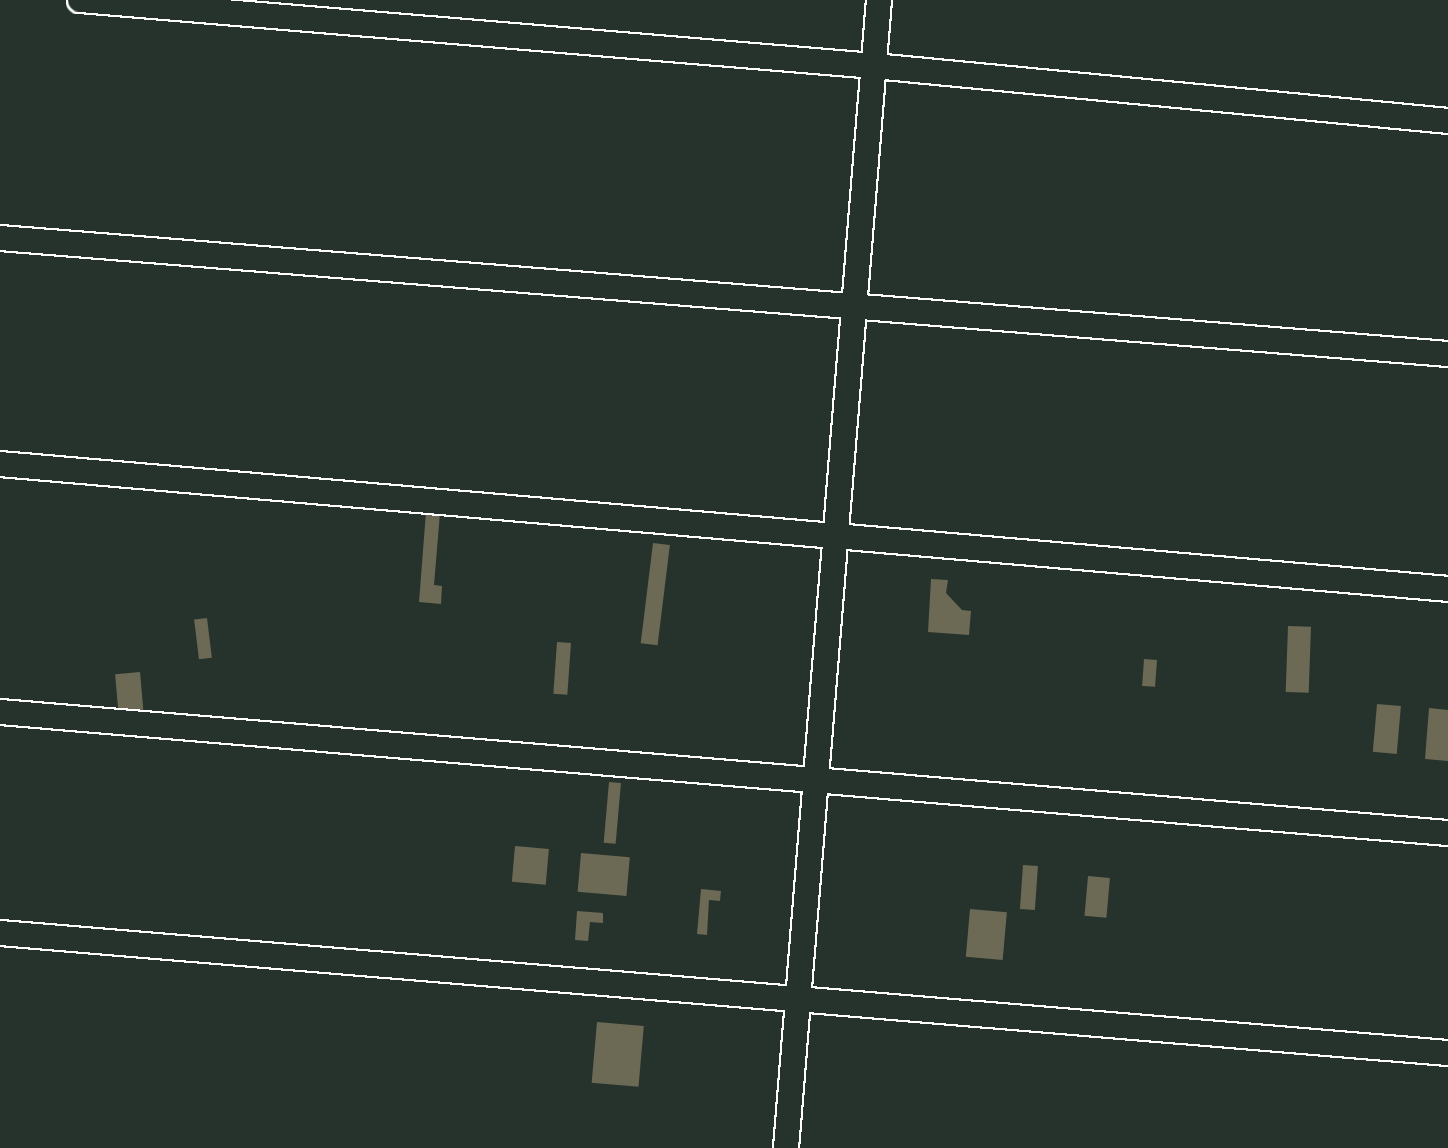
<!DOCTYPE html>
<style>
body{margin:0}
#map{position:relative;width:1448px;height:1148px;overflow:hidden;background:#26332d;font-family:Kalam,sans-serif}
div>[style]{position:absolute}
.building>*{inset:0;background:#6c6955;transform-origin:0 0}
.roads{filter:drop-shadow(2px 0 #fff) drop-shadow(-2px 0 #fff) drop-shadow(0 2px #fff) drop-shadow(0 -2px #fff)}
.street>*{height:24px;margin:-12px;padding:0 12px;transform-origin:12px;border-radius:12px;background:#26332d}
span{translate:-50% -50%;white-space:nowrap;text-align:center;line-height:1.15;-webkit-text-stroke:5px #26332d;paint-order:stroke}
</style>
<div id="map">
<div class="building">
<div style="clip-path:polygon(426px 512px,440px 513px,434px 585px,442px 586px,441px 604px,419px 602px)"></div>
<div style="left:653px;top:543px;width:17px;height:101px;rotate:7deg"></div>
<div style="clip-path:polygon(931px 579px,948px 580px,946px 593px,962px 610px,971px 611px,969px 635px,928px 632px)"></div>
<div style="left:207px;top:618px;width:40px;height:13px;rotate:83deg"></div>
<div style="left:1288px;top:626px;width:23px;height:66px;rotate:2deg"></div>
<div style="left:557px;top:642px;width:14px;height:52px;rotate:4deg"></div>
<div style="left:1144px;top:659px;width:13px;height:27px;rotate:4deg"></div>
<div style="left:140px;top:672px;width:38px;height:25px;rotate:85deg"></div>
<div style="left:1377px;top:704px;width:24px;height:48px;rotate:5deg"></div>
<div style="clip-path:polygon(1429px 708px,1448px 710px,1448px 761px,1425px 759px)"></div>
<div style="left:609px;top:782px;width:12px;height:61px;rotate:5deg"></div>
<div style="left:515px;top:846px;width:34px;height:36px;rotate:5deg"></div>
<div style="left:581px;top:853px;width:49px;height:39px;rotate:5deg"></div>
<div style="left:1023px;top:865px;width:15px;height:44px;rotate:4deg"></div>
<div style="left:1088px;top:876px;width:22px;height:40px;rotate:5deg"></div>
<div style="clip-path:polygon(701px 889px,721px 891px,720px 901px,709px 900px,707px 935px,697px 934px)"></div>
<div style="left:970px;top:909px;width:37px;height:48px;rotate:5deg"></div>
<div style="clip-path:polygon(577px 911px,603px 913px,603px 923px,590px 922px,588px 941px,575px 940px)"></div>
<div style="left:597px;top:1022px;width:47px;height:61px;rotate:5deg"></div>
</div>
<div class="roads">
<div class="street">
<div style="left:80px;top:0;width:797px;rotate:4.75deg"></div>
<div style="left:874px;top:66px;width:577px;rotate:5.47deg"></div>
<div style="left:0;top:238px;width:1453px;rotate:4.58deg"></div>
<div style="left:0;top:464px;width:1453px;rotate:4.93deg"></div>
<div style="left:0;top:712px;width:1453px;rotate:4.78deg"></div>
<div style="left:0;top:933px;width:1453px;rotate:4.74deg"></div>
<div style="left:786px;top:1148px;width:1152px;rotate:-85.37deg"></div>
</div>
</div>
</div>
